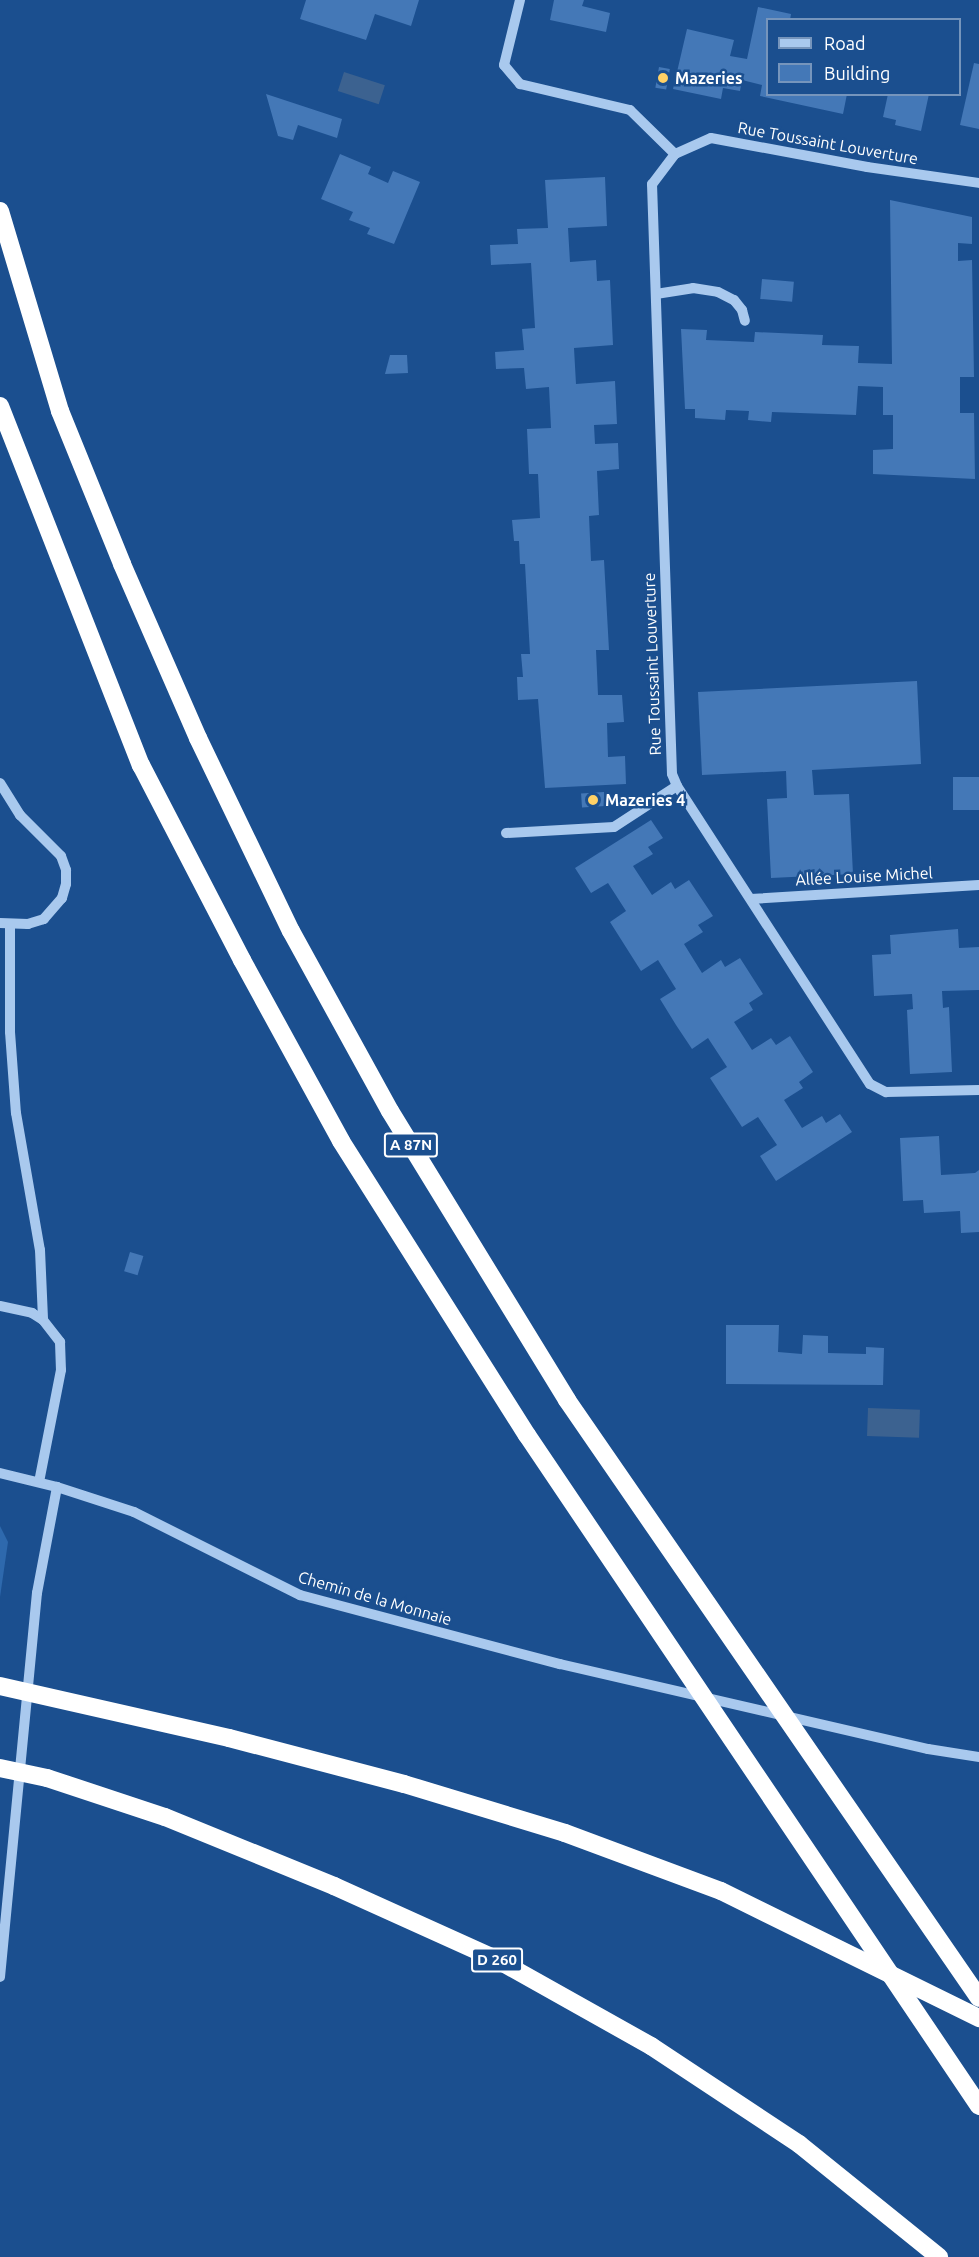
<!DOCTYPE html>
<meta charset="utf-8">
<style>
body{margin:0}
#map{position:relative;width:979px;height:2257px;overflow:hidden;background:#1b4f8f;font-family:Ubuntu,sans-serif}
div>[style]{position:absolute}
.green>*{inset:0;background:#2e69ad}
.water>*{inset:0;background:#3c6290;transform-origin:0 0}
.building>*{inset:0;background:#4478b7;transform-origin:0 0}
.minor>*{height:10px;margin:-5px;padding:0 5px;transform-origin:5px;border-radius:5px;background:#a9c9ee}
.highway>*{height:18px;margin:-9px;padding:0 9px;transform-origin:9px;border-radius:9px;background:#fff}
.dots>*{width:16px;height:16px;translate:-50% -50%;box-sizing:border-box;border:3px solid #1b4f8f;border-radius:50%}
span{translate:-50% -50%;white-space:nowrap;text-align:center;line-height:1.15;-webkit-text-stroke:5px #1b4f8f;paint-order:stroke}
.shield-label span{padding:2px 4px;background:#1b4f8f;border:2px solid;border-radius:4px;-webkit-text-stroke-width:0}
.shield-label{font-size:15px;color:#fff;font-weight:700}
.poi-label{font-size:16px;color:#fff;font-weight:700}
.left{translate:0 -50%;text-align:left}
.street-label{font-size:16px;color:#fff}
.legend{position:absolute;left:766px;top:18px;width:195px;height:78px;box-sizing:border-box;background:#1b4f8f;border:2px solid #7695bc;margin:0;padding:8px 10px;list-style:none;font-size:18px;color:#fff}
.legend li{display:flex;align-items:center;gap:12px;height:30px}
.legend b{width:30px;border:2px solid #7695bc}
</style>
<div id="map">
<div class="green">
<div style="clip-path:polygon(0 1526px,8px 1542px,0 1597px)"></div>
</div>
<div class="water">
<div style="left:344px;top:72px;width:43px;height:20px;rotate:18deg"></div>
<div style="left:868px;top:1408px;width:52px;height:28px;rotate:2deg"></div>
</div>
<div class="building">
<div style="clip-path:polygon(306px 0,419px 0,411px 26px,375px 14px,366px 40px,300px 19px)"></div>
<div style="clip-path:polygon(554px 0,584px 0,582px 6px,610px 13px,606px 32px,550px 20px)"></div>
<div style="clip-path:polygon(758px 7px,791px 14px,790px 20px,768px 20px,768px 94px,847px 94px,843px 114px,760px 96px,762px 85px,742px 80px,740px 91px,723px 88px,721px 99px,673px 89px,687px 29px,734px 40px,730px 56px,747px 59px)"></div>
<div style="clip-path:polygon(974px 63px,979px 64px,979px 129px,960px 125px)"></div>
<div style="left:659px;top:67px;width:11px;height:21px;rotate:10deg"></div>
<div style="clip-path:polygon(266px 94px,342px 119px,337px 138px,298px 125px,293px 140px,278px 136px)"></div>
<div style="clip-path:polygon(888px 94px,929px 94px,921px 131px,895px 125px,896px 120px,883px 117px)"></div>
<div style="clip-path:polygon(340px 154px,371px 167px,368px 174px,388px 183px,393px 171px,420px 182px,394px 244px,367px 234px,370px 228px,349px 220px,353px 212px,321px 199px)"></div>
<div style="clip-path:polygon(605px 177px,607px 226px,568px 228px,570px 262px,596px 260px,597px 281px,610px 280px,613px 345px,574px 348px,576px 384px,615px 381px,617px 424px,594px 425px,595px 444px,618px 443px,619px 469px,597px 471px,599px 515px,589px 516px,591px 561px,604px 560px,609px 650px,596px 650px,598px 695px,622px 695px,624px 722px,607px 723px,608px 757px,625px 756px,626px 784px,545px 788px,538px 699px,518px 700px,517px 677px,523px 677px,521px 654px,530px 654px,525px 564px,520px 564px,519px 541px,514px 541px,512px 520px,540px 518px,538px 474px,529px 474px,527px 429px,551px 428px,549px 387px,526px 389px,524px 368px,496px 369px,495px 352px,524px 350px,522px 329px,535px 328px,531px 263px,491px 265px,490px 245px,518px 244px,517px 229px,548px 228px,545px 180px)"></div>
<div style="clip-path:polygon(890px 200px,972px 217px,972px 244px,958px 243px,958px 261px,972px 260px,974px 377px,960px 377px,960px 413px,974px 413px,975px 479px,873px 474px,873px 450px,893px 449px,893px 415px,883px 415px,883px 387px,858px 386px,856px 415px,772px 412px,771px 422px,748px 420px,749px 411px,726px 410px,725px 420px,695px 418px,695px 409px,685px 409px,681px 329px,707px 330px,706px 340px,754px 342px,755px 332px,823px 335px,822px 345px,859px 346px,858px 363px,892px 364px)"></div>
<div style="left:762px;top:279px;width:32px;height:20px;rotate:5deg"></div>
<div style="clip-path:polygon(390px 355px,407px 355px,408px 373px,385px 374px)"></div>
<div style="clip-path:polygon(917px 681px,921px 764px,812px 770px,814px 795px,849px 794px,853px 874px,771px 878px,767px 799px,787px 798px,786px 771px,702px 775px,698px 692px)"></div>
<div style="left:979px;top:777px;width:33px;height:26px;rotate:90deg"></div>
<div style="left:604px;top:792px;width:14px;height:23px;rotate:86deg"></div>
<div style="clip-path:polygon(651px 820px,663px 838px,648px 847px,653px 854px,633px 866px,652px 895px,671px 882px,675px 889px,689px 880px,713px 916px,698px 925px,703px 932px,684px 944px,702px 973px,721px 960px,725px 967px,740px 958px,763px 994px,749px 1003px,753px 1010px,734px 1022px,752px 1050px,771px 1038px,776px 1045px,790px 1036px,813px 1072px,799px 1082px,803px 1088px,784px 1100px,802px 1128px,822px 1116px,826px 1123px,840px 1114px,852px 1132px,776px 1181px,760px 1156px,777px 1145px,758px 1117px,742px 1127px,710px 1078px,727px 1067px,708px 1038px,692px 1049px,676px 1025px,660px 999px,676px 989px,658px 960px,641px 971px,610px 922px,626px 911px,608px 883px,591px 893px,575px 868px)"></div>
<div style="clip-path:polygon(958px 929px,959px 948px,979px 947px,979px 990px,942px 991px,943px 1008px,949px 1007px,952px 1072px,910px 1074px,907px 1010px,913px 1009px,912px 994px,874px 996px,872px 955px,891px 954px,890px 935px)"></div>
<div style="clip-path:polygon(939px 1136px,941px 1175px,975px 1173px,979px 1170px,979px 1232px,961px 1233px,960px 1211px,924px 1213px,923px 1200px,903px 1201px,900px 1138px)"></div>
<div style="left:130px;top:1252px;width:14px;height:20px;rotate:17deg"></div>
<div style="clip-path:polygon(726px 1325px,779px 1325px,778px 1352px,802px 1354px,803px 1335px,828px 1336px,828px 1353px,866px 1354px,866px 1347px,884px 1348px,883px 1385px,726px 1384px)"></div>
</div>
<div class="minor">
<div style="left:520px;top:0;width:67px;rotate:103.8deg"></div>
<div style="left:504px;top:65px;width:25px;rotate:50deg"></div>
<div style="left:520px;top:84px;width:113px;rotate:13.3deg"></div>
<div style="left:630px;top:110px;width:63px;rotate:44.4deg"></div>
<div style="left:675px;top:154px;width:39px;rotate:-24deg"></div>
<div style="left:711px;top:138px;width:159px;rotate:10.5deg"></div>
<div style="left:867px;top:167px;width:113px;rotate:8.1deg"></div>
<div style="left:675px;top:154px;width:38px;rotate:127deg"></div>
<div style="left:652px;top:184px;width:590px;rotate:88.06deg"></div>
<div style="left:672px;top:774px;width:13px;rotate:67deg"></div>
<div style="left:677px;top:786px;width:355px;rotate:57.1deg"></div>
<div style="left:870px;top:1084px;width:18px;rotate:27deg"></div>
<div style="left:886px;top:1092px;width:93px;rotate:-1.2deg"></div>
<div style="left:656px;top:294px;width:37px;rotate:-9deg"></div>
<div style="left:693px;top:288px;width:25px;rotate:9deg"></div>
<div style="left:718px;top:292px;width:18px;rotate:27deg"></div>
<div style="left:734px;top:300px;width:13px;rotate:51deg"></div>
<div style="left:742px;top:310px;width:11px;rotate:75deg"></div>
<div style="left:0;top:783px;width:38px;rotate:58deg"></div>
<div style="left:20px;top:815px;width:58px;rotate:45deg"></div>
<div style="left:61px;top:856px;width:15px;rotate:70deg"></div>
<div style="left:66px;top:870px;width:14px;rotate:90deg"></div>
<div style="left:66px;top:884px;width:15px;rotate:106deg"></div>
<div style="left:62px;top:898px;width:28px;rotate:131deg"></div>
<div style="left:44px;top:919px;width:17px;rotate:163deg"></div>
<div style="left:28px;top:924px;width:28px;rotate:-178deg"></div>
<div style="left:506px;top:833px;width:108px;rotate:-3.2deg"></div>
<div style="left:614px;top:827px;width:75px;rotate:-33.1deg"></div>
<div style="left:751px;top:899px;width:228px;rotate:-3.5deg"></div>
<div style="left:10px;top:925px;width:107px;rotate:90deg"></div>
<div style="left:10px;top:1032px;width:81px;rotate:85.8deg"></div>
<div style="left:16px;top:1113px;width:139px;rotate:80.1deg"></div>
<div style="left:40px;top:1250px;width:70px;rotate:87.5deg"></div>
<div style="left:0;top:1306px;width:33px;rotate:12deg"></div>
<div style="left:32px;top:1313px;width:13px;rotate:32deg"></div>
<div style="left:43px;top:1320px;width:28px;rotate:52deg"></div>
<div style="left:60px;top:1342px;width:28px;rotate:88deg"></div>
<div style="left:61px;top:1370px;width:114px;rotate:101.1deg"></div>
<div style="left:0;top:1473px;width:59px;rotate:13.8deg"></div>
<div style="left:57px;top:1487px;width:81px;rotate:18deg"></div>
<div style="left:134px;top:1512px;width:186px;rotate:26.6deg"></div>
<div style="left:300px;top:1595px;width:269px;rotate:14.9deg"></div>
<div style="left:560px;top:1664px;width:378px;rotate:13deg"></div>
<div style="left:928px;top:1749px;width:52px;rotate:8.9deg"></div>
<div style="left:0;top:1977px;width:386px;rotate:-84.5deg"></div>
<div style="left:37px;top:1593px;width:108px;rotate:-79.3deg"></div>
</div>
<div class="highway">
<div style="left:0;top:211px;width:209px;rotate:73.3deg"></div>
<div style="left:60px;top:411px;width:165px;rotate:67.9deg"></div>
<div style="left:122px;top:564px;width:190px;rotate:66.4deg"></div>
<div style="left:198px;top:738px;width:214px;rotate:64.3deg"></div>
<div style="left:291px;top:931px;width:205px;rotate:61.2deg"></div>
<div style="left:390px;top:1111px;width:339px;rotate:58.5deg"></div>
<div style="left:567px;top:1400px;width:726px;rotate:55.43deg"></div>
<div style="left:0;top:406px;width:386px;rotate:68.6deg"></div>
<div style="left:141px;top:765px;width:220px;rotate:62.6deg"></div>
<div style="left:242px;top:960px;width:206px;rotate:61.3deg"></div>
<div style="left:341px;top:1141px;width:348px;rotate:57.7deg"></div>
<div style="left:527px;top:1435px;width:809px;rotate:56.03deg"></div>
<div style="left:0;top:1686px;width:235px;rotate:12.8deg"></div>
<div style="left:229px;top:1738px;width:181px;rotate:14.7deg"></div>
<div style="left:404px;top:1784px;width:168px;rotate:16.9deg"></div>
<div style="left:565px;top:1833px;width:166px;rotate:20.4deg"></div>
<div style="left:721px;top:1891px;width:288px;rotate:26.2deg"></div>
<div style="left:0;top:1768px;width:48px;rotate:12deg"></div>
<div style="left:47px;top:1778px;width:124px;rotate:18.3deg"></div>
<div style="left:165px;top:1817px;width:183px;rotate:22.2deg"></div>
<div style="left:334px;top:1886px;width:178px;rotate:24.3deg"></div>
<div style="left:496px;top:1959px;width:178px;rotate:29.3deg"></div>
<div style="left:651px;top:2046px;width:178px;rotate:33.5deg"></div>
<div style="left:799px;top:2144px;width:180px;rotate:38.9deg"></div>
</div>
<div class="dots">
<div style="left:663px;top:78px;background:#ffd166"></div>
<div style="left:593px;top:800px;background:#ffd166"></div>
</div>
<div class="shield-label">
<span style="left:411px;top:1145px">A 87N</span>
<span style="left:497px;top:1960px">D 260</span>
</div>
<div class="poi-label">
<span class="left" style="left:675px;top:78px">Mazeries</span>
<span class="left" style="left:605px;top:800px">Mazeries 4</span>
</div>
<div class="street-label">
<span style="left:828px;top:143px;rotate:10deg">Rue Toussaint Louverture</span>
<span style="left:652px;top:664px;rotate:-92deg">Rue Toussaint Louverture</span>
<span style="left:864px;top:876px;rotate:-3deg">Allée Louise Michel</span>
<span style="left:375px;top:1598px;rotate:16deg">Chemin de la Monnaie</span>
</div>
<ul class="legend">
<li><b style="height:8px;background:#a9c9ee"></b>Road</li>
<li><b style="height:16px;background:#4478b7"></b>Building</li>
</ul>
</div>
